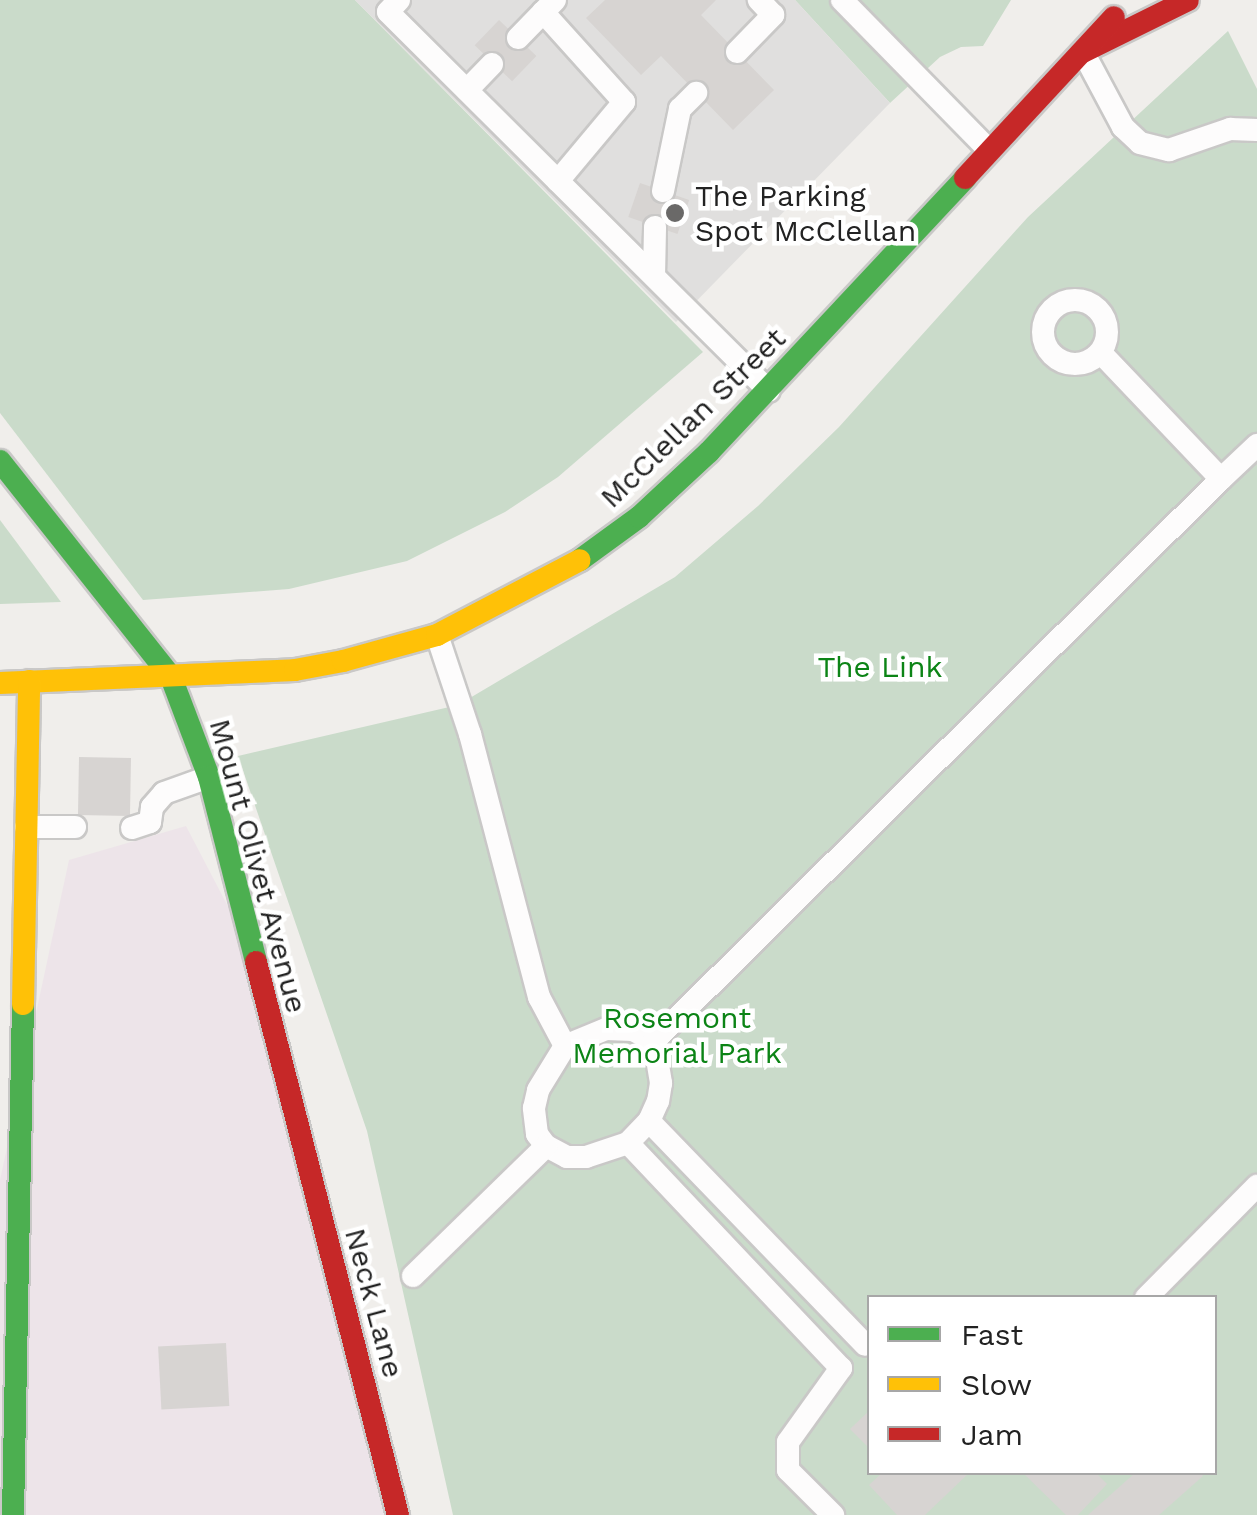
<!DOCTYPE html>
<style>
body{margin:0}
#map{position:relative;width:1257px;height:1515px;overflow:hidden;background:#f0eeeb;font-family:"Work Sans",sans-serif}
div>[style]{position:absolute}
.industrial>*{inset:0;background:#ede4e9}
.cemetery>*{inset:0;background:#cadbca}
.parking>*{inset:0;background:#e0dfde}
.building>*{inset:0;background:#d7d4d2;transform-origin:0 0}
.roads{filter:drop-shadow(2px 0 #c9c8c7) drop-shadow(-2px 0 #c9c8c7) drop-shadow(0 2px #c9c8c7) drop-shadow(0 -2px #c9c8c7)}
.lane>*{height:22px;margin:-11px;padding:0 11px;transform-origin:11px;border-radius:11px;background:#fdfcfc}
.lane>.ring{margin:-11px;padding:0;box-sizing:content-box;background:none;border:22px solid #fdfcfc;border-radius:50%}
.fast>*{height:22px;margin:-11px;padding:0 11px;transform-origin:11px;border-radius:11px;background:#4caf50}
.slow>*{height:22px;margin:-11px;padding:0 11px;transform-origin:11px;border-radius:11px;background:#ffc107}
.jam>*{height:22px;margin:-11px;padding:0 11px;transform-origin:11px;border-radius:11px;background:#c62828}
.dots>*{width:28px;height:28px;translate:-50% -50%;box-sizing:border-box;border:5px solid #fff;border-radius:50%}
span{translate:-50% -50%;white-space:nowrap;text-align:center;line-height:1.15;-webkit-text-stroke:9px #fff;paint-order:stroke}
.poi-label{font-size:30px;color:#222}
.left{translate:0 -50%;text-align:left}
.street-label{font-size:30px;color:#222}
.park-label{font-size:30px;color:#0c8416}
.legend{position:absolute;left:867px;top:1295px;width:350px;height:180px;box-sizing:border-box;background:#fff;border:2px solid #a7a7a7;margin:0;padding:12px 18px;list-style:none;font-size:30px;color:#222}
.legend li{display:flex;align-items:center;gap:20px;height:50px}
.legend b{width:50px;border:2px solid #a7a7a7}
</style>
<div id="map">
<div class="industrial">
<div style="clip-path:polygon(186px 826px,273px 993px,409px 1515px,0 1515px,0 1180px,69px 860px)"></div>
</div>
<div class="cemetery">
<div style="clip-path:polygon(0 0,355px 0,703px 352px,558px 477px,505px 512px,407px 561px,289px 589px,143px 600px,0 413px)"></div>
<div style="clip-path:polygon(795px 0,1011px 0,983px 46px,961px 47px,940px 57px,890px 103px)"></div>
<div style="clip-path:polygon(evenodd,1228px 31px,1257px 89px,1257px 1515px,453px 1515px,367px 1131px,238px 756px,458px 705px,675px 577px,758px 506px,839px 427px,1028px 217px,1228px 31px,870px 1298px,1214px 1298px,1214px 1472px,870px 1472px,870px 1298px)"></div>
<div style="clip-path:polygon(0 520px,61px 602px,0 604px)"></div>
</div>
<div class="parking">
<div style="clip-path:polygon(355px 0,795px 0,890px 103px,676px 322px)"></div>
</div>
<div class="building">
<div style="clip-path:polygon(605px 0,716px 0,701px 15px,774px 90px,733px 130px,661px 56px,641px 75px,586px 18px)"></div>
<div style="left:499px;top:20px;width:52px;height:35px;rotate:44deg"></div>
<div style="left:640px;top:183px;width:52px;height:36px;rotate:19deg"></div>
<div style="left:79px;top:757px;width:52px;height:58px;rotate:1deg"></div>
<div style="left:226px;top:1343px;width:63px;height:68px;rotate:87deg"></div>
<div style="clip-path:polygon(870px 1410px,870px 1449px,850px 1429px)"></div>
<div style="clip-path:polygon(883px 1472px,970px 1472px,925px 1515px,897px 1515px,869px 1485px)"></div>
<div style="clip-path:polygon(1022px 1472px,1095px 1472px,1107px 1484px,1078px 1515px,1066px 1515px)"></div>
<div style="clip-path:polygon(1136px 1472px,1200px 1472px,1203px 1476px,1159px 1515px,1088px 1515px)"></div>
</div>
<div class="roads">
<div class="lane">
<div style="left:399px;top:0;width:16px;rotate:133deg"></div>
<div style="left:388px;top:12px;width:537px;rotate:44.85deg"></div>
<div style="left:842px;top:0;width:211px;rotate:45.6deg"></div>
<div style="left:543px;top:12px;width:121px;rotate:48deg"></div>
<div style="left:624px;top:102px;width:103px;rotate:129.9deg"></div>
<div style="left:518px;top:38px;width:53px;rotate:-45.8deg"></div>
<div style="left:737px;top:52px;width:52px;rotate:-45.8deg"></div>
<div style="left:773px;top:15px;width:21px;rotate:-133deg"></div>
<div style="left:1083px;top:52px;width:85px;rotate:61.9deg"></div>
<div style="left:1123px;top:127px;width:23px;rotate:43deg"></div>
<div style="left:1140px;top:143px;width:30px;rotate:14deg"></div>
<div style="left:1169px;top:150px;width:65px;rotate:-19deg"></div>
<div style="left:1230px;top:129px;width:27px;rotate:2deg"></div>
<div style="left:467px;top:90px;width:36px;rotate:-46deg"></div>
<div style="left:663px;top:191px;width:84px;rotate:-78.3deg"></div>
<div style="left:680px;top:109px;width:23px;rotate:-45deg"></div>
<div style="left:654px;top:276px;width:49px;rotate:-88.8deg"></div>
<div class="ring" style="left:1043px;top:300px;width:42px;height:42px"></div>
<div style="left:1101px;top:353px;width:174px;rotate:46.4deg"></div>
<div style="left:1221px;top:479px;width:50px;rotate:-43.4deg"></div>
<div style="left:437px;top:635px;width:104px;rotate:71.6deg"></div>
<div style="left:470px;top:734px;width:272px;rotate:75.3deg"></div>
<div style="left:539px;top:997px;width:55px;rotate:62deg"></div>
<div style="left:26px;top:827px;width:49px"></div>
<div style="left:132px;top:828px;width:19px;rotate:-18deg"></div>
<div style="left:150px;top:822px;width:15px;rotate:-82deg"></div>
<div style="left:152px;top:807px;width:18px;rotate:-49deg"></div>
<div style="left:164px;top:793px;width:48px;rotate:-19.6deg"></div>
<div style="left:606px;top:1029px;width:27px;rotate:2deg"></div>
<div style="left:633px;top:1030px;width:24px;rotate:28deg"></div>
<div style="left:654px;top:1041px;width:43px;rotate:80.5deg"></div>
<div style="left:661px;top:1083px;width:18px;rotate:99deg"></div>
<div style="left:658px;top:1101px;width:22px;rotate:114deg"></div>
<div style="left:649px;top:1121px;width:30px;rotate:134deg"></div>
<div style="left:628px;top:1143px;width:44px;rotate:161.6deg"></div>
<div style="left:586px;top:1157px;width:19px;rotate:180deg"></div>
<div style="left:567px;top:1157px;width:24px;rotate:-152deg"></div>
<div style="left:546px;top:1146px;width:15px;rotate:-127deg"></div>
<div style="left:537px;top:1134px;width:26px;rotate:-97deg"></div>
<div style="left:534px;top:1108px;width:18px;rotate:-77deg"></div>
<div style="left:538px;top:1090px;width:52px;rotate:-58.5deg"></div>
<div style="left:565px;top:1046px;width:44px;rotate:-22.5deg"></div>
<div style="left:654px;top:1041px;width:798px;rotate:-44.75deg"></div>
<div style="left:649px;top:1121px;width:311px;rotate:46deg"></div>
<div style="left:628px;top:1143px;width:310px;rotate:46.6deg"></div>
<div style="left:841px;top:1368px;width:91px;rotate:125.6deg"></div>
<div style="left:788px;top:1442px;width:28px;rotate:90deg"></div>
<div style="left:788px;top:1470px;width:64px;rotate:45deg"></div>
<div style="left:413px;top:1276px;width:186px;rotate:-44.3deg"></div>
<div style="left:1146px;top:1298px;width:158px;rotate:-45.3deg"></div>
</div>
<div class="fast">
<div style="left:0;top:461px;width:275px;rotate:51.6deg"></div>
<div style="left:171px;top:677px;width:107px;rotate:69.2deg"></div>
<div style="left:209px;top:777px;width:191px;rotate:75.7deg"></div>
<div style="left:580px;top:560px;width:73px;rotate:-36.1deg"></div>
<div style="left:639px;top:517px;width:96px;rotate:-42.9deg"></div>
<div style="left:709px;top:452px;width:375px;rotate:-46.9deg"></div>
<div style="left:13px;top:1515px;width:511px;rotate:-88.88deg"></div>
</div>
<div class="slow">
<div style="left:0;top:683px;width:295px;rotate:-2.5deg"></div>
<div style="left:295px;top:670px;width:49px;rotate:-10.6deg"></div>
<div style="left:343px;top:661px;width:98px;rotate:-15.5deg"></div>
<div style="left:437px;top:635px;width:161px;rotate:-27.7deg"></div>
<div style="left:23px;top:1004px;width:323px;rotate:-88.9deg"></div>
</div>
<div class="jam">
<div style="left:1083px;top:52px;width:117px;rotate:-26.3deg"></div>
<div style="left:965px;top:178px;width:219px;rotate:-47.2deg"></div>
<div style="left:256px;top:962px;width:571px;rotate:75.6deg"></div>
</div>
</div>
<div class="dots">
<div style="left:675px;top:213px;background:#6a6968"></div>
</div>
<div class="poi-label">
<span class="left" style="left:695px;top:213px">The Parking<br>Spot McClellan</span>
</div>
<div class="street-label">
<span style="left:693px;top:418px;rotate:-44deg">McClellan Street</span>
<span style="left:258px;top:866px;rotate:75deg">Mount Olivet Avenue</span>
<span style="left:374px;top:1303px;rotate:75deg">Neck Lane</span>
</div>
<div class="park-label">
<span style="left:880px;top:667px">The Link</span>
<span style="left:677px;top:1035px">Rosemont<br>Memorial Park</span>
</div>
<ul class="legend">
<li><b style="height:12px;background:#4caf50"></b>Fast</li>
<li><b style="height:12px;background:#ffc107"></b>Slow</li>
<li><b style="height:12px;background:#c62828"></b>Jam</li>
</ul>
</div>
